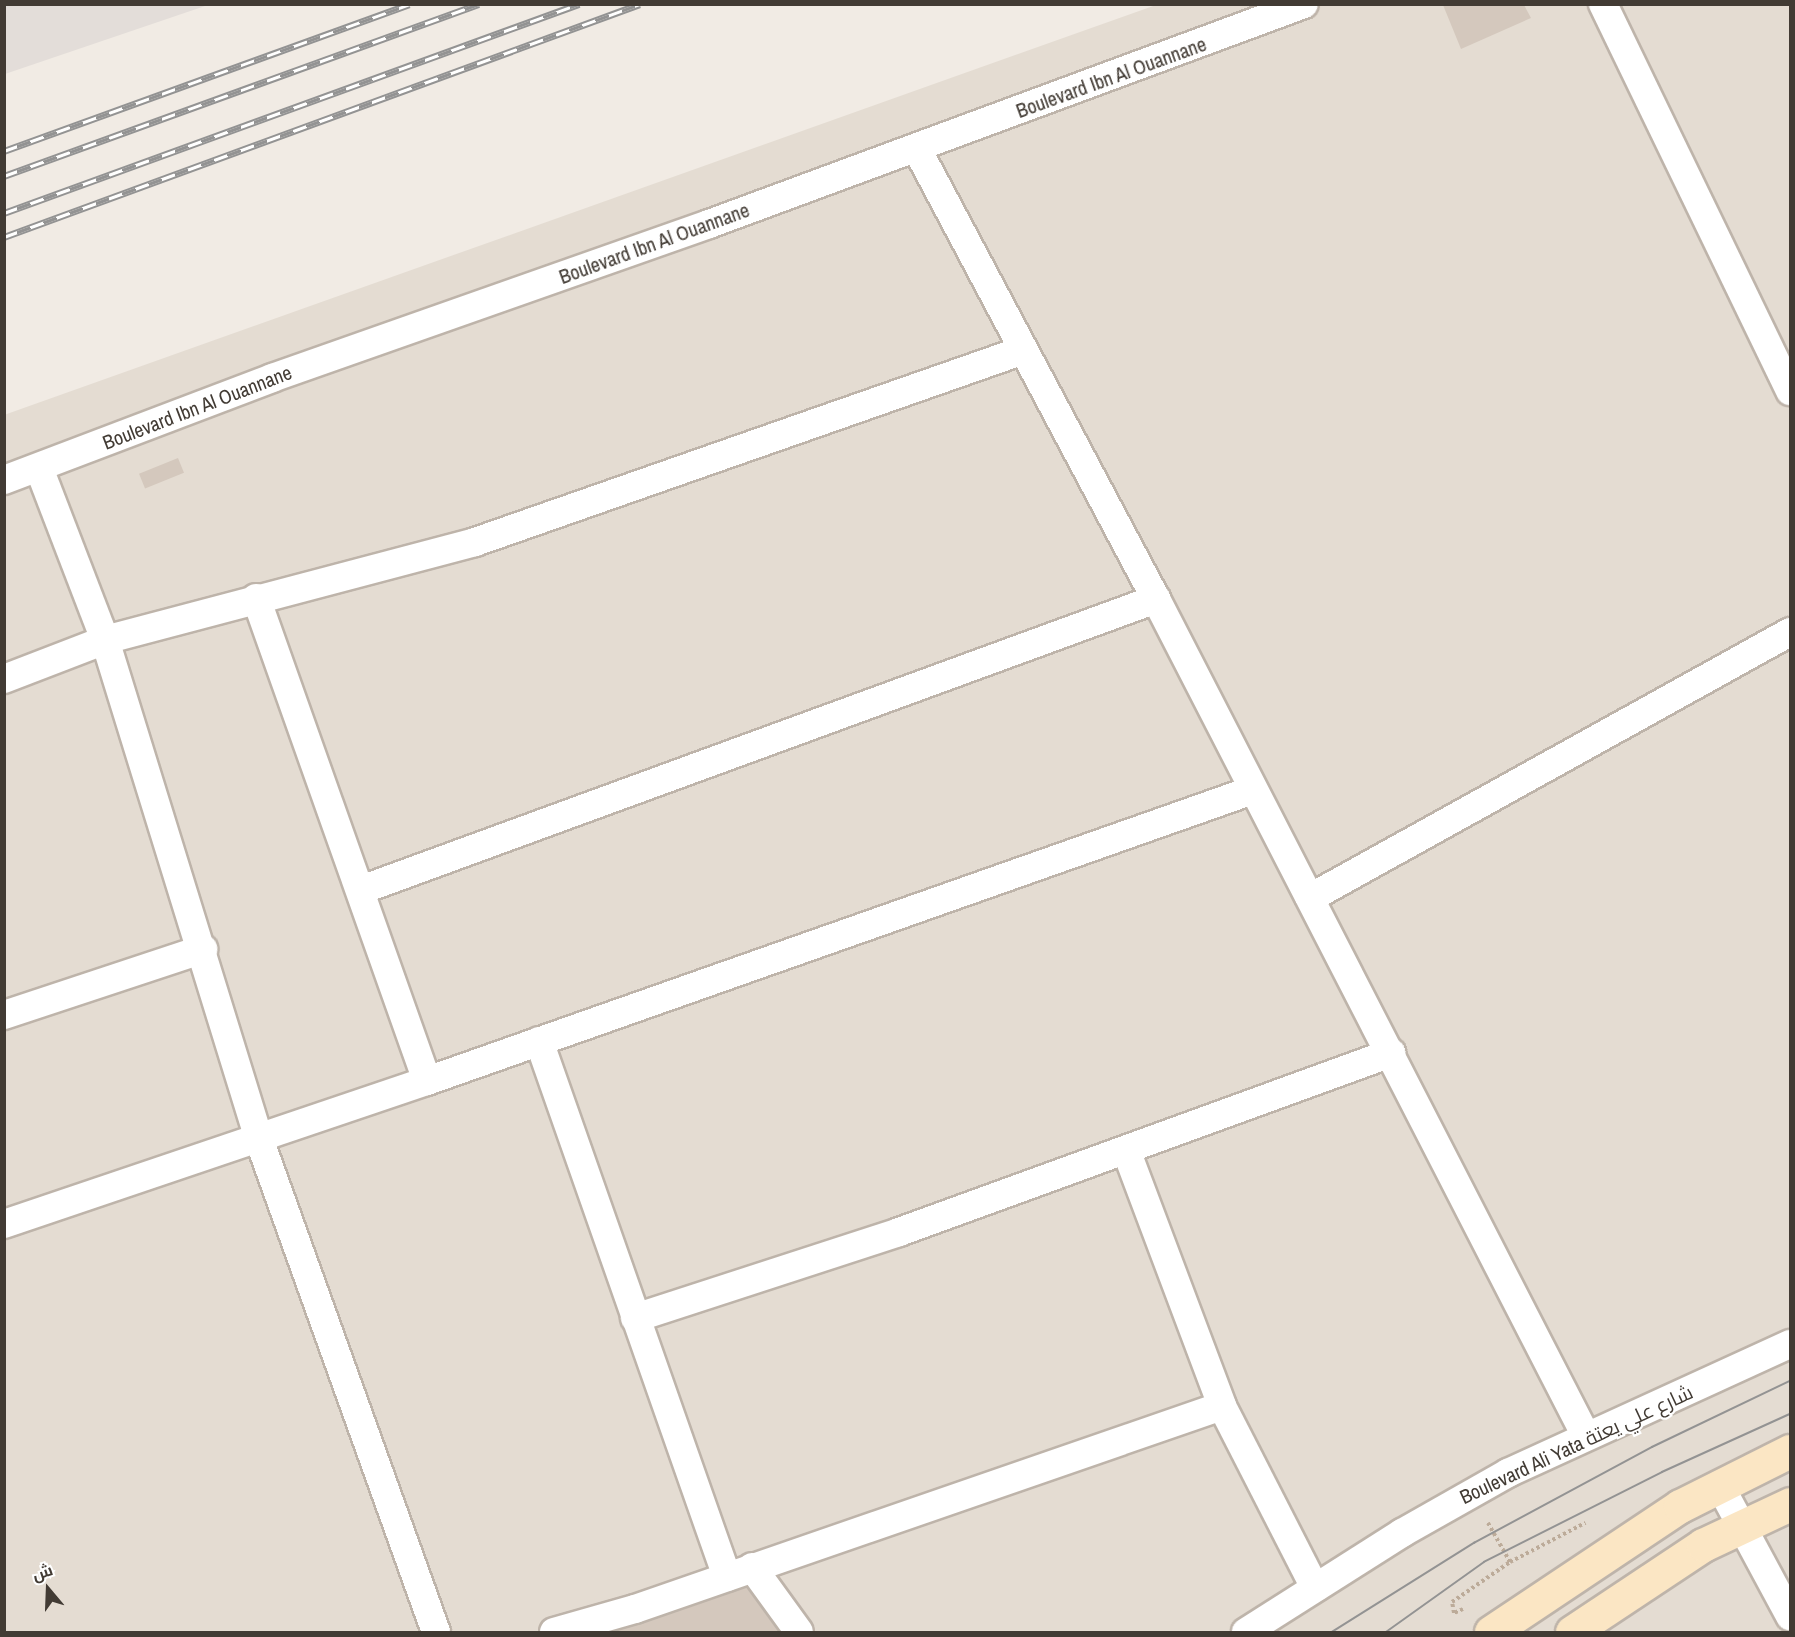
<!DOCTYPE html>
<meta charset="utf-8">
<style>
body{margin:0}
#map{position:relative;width:1795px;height:1637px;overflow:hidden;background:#f1ebe4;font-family:"Archivo Narrow",Cairo,sans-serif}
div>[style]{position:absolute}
.residential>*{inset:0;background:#e4dcd2}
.industrial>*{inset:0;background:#e3ddd9}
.building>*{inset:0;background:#d4c8bd;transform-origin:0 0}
.path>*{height:4px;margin-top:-2px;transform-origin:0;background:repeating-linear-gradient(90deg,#bcab99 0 3px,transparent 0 6px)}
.roads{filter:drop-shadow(2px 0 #beb4aa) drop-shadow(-2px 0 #beb4aa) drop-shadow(0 2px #beb4aa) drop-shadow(0 -2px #beb4aa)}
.minor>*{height:28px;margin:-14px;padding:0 14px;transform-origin:14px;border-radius:14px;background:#fff}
.secondary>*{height:33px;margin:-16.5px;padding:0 16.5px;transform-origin:16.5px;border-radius:16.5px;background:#fbe6c4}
.tram>*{height:1.5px;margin:-0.75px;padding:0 0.75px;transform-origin:0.75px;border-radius:0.75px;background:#939393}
.rail>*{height:7px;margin-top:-3.5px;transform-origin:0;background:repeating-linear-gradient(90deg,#fff 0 14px,#939393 0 28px);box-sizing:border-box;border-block:2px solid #939393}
span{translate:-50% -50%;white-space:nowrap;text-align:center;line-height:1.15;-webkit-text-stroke:4.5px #fff;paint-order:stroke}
.street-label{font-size:20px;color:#423b34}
.frame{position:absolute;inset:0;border:6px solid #423b34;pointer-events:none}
.north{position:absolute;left:18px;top:1559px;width:60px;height:60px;-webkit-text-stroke:4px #fff;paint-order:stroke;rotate:341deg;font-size:16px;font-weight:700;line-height:24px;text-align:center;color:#423b34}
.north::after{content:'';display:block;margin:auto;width:21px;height:27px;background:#423b34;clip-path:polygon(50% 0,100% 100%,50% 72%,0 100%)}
</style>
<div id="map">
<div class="residential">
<div style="clip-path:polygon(1156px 5px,1790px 5px,1790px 1632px,5px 1632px,4px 415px)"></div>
</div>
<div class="industrial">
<div style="clip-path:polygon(5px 4px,208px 4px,208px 5px,5px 74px)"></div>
</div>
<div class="building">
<div style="clip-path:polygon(1443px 5px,1524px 5px,1531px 18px,1461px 49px)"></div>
<div style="left:178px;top:458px;width:16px;height:42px;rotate:68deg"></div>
<div style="clip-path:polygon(747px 1580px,786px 1632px,596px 1632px)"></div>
</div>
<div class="path">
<div style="left:1510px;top:1562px;width:85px;rotate:-27.5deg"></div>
<div style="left:1463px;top:1609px;width:10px;rotate:156deg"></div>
<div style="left:1454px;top:1613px;width:11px;rotate:-100deg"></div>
<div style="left:1452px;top:1602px;width:70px;rotate:-34.6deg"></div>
<div style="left:1510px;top:1562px;width:45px;rotate:-119.4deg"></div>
</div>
<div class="roads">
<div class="minor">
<div style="left:1603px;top:4px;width:430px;rotate:64.2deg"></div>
<div style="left:917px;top:149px;width:510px;rotate:62.03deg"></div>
<div style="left:1156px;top:599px;width:941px;rotate:62.81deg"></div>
<div style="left:39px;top:468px;width:184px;rotate:69deg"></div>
<div style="left:105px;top:640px;width:522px;rotate:72.85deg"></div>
<div style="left:259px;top:1139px;width:524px;rotate:70.25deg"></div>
<div style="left:4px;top:480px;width:287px;rotate:-20.8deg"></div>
<div style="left:272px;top:378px;width:463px;rotate:-19.4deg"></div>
<div style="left:709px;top:224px;width:634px;rotate:-20.29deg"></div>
<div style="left:256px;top:598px;width:512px;rotate:70.5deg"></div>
<div style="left:4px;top:679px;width:108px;rotate:-21.1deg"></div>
<div style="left:105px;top:640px;width:383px;rotate:-14.8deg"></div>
<div style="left:475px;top:542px;width:578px;rotate:-19.28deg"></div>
<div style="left:361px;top:890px;width:847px;rotate:-20.1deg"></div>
<div style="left:1310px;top:898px;width:549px;rotate:-28.99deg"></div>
<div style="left:4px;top:1015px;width:210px;rotate:-18.3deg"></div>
<div style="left:539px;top:1041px;width:568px;rotate:70.67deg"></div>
<div style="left:1126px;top:1150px;width:273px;rotate:69.4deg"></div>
<div style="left:1222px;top:1406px;width:204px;rotate:62.9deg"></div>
<div style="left:4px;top:1224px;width:447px;rotate:-18.7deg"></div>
<div style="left:427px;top:1081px;width:876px;rotate:-19.41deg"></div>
<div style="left:635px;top:1318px;width:278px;rotate:-18deg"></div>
<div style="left:899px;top:1232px;width:524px;rotate:-19.99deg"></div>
<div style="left:1720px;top:1486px;width:148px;rotate:61.7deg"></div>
<div style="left:752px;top:1567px;width:80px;rotate:54.1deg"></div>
<div style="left:554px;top:1632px;width:84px;rotate:-15.9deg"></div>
<div style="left:635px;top:1609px;width:621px;rotate:-19.08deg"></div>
<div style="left:1246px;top:1632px;width:185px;rotate:-32.4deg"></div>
<div style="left:1402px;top:1533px;width:122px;rotate:-29.5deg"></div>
<div style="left:1508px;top:1473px;width:310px;rotate:-24.6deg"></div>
</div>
<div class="secondary">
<div style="left:1491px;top:1632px;width:227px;rotate:-33.7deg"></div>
<div style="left:1680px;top:1506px;width:123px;rotate:-26.6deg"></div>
<div style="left:1572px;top:1632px;width:157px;rotate:-33.6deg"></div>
<div style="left:1703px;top:1545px;width:96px;rotate:-25.2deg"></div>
</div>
</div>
<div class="tram">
<div style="left:1332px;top:1632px;width:168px;rotate:-32.1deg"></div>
<div style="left:1474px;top:1543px;width:202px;rotate:-28.3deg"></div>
<div style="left:1652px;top:1447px;width:153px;rotate:-25.6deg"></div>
<div style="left:1386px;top:1632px;width:120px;rotate:-35.5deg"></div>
<div style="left:1484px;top:1562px;width:199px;rotate:-26.8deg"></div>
<div style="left:1662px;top:1472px;width:141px;rotate:-24.4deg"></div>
</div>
<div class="rail">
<div style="left:4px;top:151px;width:431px;rotate:-19.9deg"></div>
<div style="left:4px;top:176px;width:505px;rotate:-19.91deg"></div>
<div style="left:4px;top:213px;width:612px;rotate:-19.98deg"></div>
<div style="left:4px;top:237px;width:677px;rotate:-20.12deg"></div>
</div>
<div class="street-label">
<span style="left:1111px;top:77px;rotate:-20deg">Boulevard Ibn Al Ouannane</span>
<span style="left:654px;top:243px;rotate:-20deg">Boulevard Ibn Al Ouannane</span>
<span style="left:197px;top:407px;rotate:-21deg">Boulevard Ibn Al Ouannane</span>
<span style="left:1576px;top:1444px;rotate:-25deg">Boulevard Ali Yata شارع علي يعتة</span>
</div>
<div class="frame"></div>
<div class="north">ش</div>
</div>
